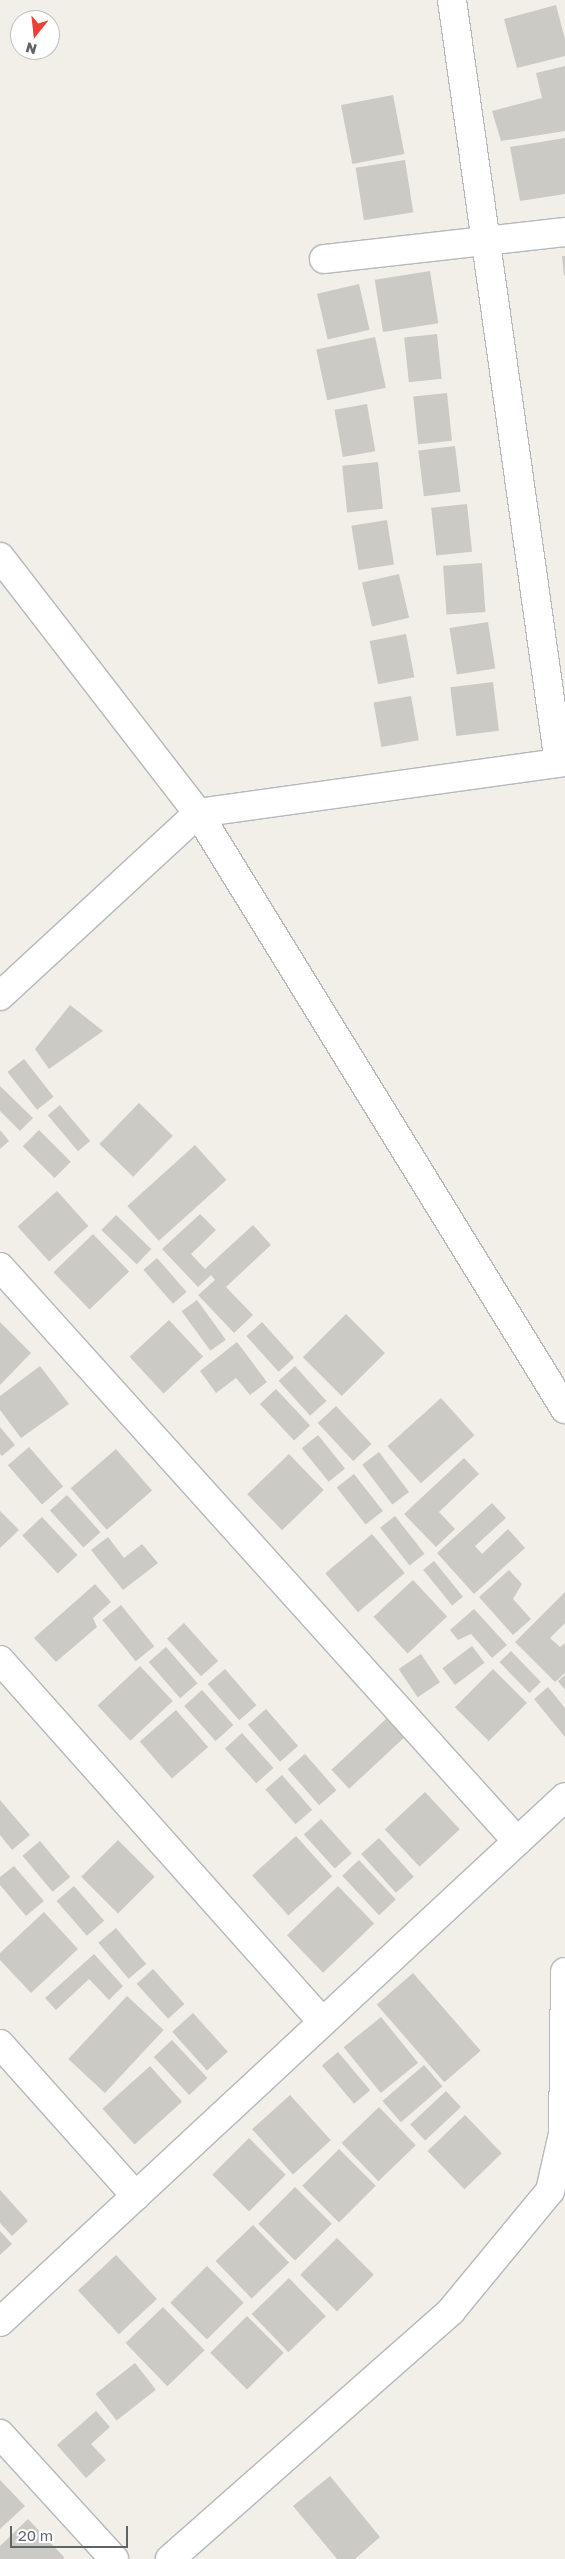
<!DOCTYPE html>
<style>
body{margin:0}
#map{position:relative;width:565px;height:2559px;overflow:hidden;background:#f1efe8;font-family:"Golos Text",sans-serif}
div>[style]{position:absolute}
.building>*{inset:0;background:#cccac5;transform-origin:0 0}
.roads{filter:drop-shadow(1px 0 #b5b8bc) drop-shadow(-1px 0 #b5b8bc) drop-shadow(0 1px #b5b8bc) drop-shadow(0 -1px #b5b8bc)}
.street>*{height:28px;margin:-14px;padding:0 14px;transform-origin:14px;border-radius:14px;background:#fff}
span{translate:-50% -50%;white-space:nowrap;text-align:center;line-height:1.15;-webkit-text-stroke:4px #fff;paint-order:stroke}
.north{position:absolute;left:10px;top:10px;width:50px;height:50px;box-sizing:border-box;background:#fff;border:1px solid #bfc1c3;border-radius:50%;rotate:196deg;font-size:14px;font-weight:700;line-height:20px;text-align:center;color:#5f6368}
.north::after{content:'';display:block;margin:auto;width:18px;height:22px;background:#ea4335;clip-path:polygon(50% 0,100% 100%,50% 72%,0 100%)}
.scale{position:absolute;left:10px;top:2526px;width:118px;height:22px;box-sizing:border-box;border:2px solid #5f6368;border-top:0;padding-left:6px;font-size:15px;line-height:18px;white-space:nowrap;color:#5f6368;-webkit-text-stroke:4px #fff;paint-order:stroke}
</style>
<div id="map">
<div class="building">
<div style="clip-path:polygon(556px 5px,565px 39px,565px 56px,517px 68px,504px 19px)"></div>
<div style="clip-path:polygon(565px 66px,565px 131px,501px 141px,492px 111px,542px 98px,536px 73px)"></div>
<div style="left:393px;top:95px;width:60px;height:53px;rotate:79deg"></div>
<div style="clip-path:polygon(565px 138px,565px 194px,520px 201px,510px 147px)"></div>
<div style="left:405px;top:160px;width:53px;height:50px;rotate:81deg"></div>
<div style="clip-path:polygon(562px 256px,565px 256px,565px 275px,564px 276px)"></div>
<div style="left:430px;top:271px;width:53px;height:56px;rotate:81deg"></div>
<div style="left:359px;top:284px;width:47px;height:43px;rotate:77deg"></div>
<div style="left:437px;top:334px;width:45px;height:33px;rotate:84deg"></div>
<div style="left:375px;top:337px;width:52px;height:60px;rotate:78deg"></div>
<div style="left:447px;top:393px;width:48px;height:34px;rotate:84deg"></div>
<div style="left:367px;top:404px;width:48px;height:33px;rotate:80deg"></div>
<div style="left:455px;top:446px;width:46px;height:37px;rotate:83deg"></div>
<div style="left:378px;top:462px;width:47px;height:36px;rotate:84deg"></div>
<div style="left:467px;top:504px;width:48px;height:36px;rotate:84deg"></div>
<div style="left:387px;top:520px;width:45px;height:36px;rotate:81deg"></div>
<div style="left:482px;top:563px;width:49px;height:39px;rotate:86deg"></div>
<div style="left:399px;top:574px;width:45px;height:38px;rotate:77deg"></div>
<div style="left:488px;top:622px;width:47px;height:39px;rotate:81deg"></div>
<div style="left:406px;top:634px;width:44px;height:37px;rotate:79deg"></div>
<div style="left:493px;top:682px;width:49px;height:43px;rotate:83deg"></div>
<div style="left:411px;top:696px;width:45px;height:38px;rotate:80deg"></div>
<div style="clip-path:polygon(70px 1005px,103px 1031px,49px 1069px,35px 1049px)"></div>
<div style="left:24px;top:1059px;width:48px;height:21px;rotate:52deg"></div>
<div style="clip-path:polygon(0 1086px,33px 1118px,20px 1131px,0 1111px)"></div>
<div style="left:139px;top:1103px;width:47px;height:57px;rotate:44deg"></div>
<div style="left:60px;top:1105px;width:47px;height:16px;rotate:50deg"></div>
<div style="clip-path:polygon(0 1130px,9px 1141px,0 1149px)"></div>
<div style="left:39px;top:1130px;width:45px;height:23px;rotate:45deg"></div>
<div style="left:195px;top:1145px;width:47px;height:91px;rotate:48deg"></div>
<div style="left:57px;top:1191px;width:47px;height:53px;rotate:48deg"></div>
<div style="clip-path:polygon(200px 1214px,216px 1230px,191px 1254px,205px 1269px,253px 1225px,271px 1245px,226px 1287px,253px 1315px,234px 1333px,198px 1295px,215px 1280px,211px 1275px,198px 1287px,162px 1249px)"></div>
<div style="left:116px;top:1215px;width:49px;height:21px;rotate:44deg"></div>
<div style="left:93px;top:1234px;width:52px;height:55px;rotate:46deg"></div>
<div style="left:157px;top:1258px;width:45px;height:18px;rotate:49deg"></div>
<div style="left:197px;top:1300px;width:49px;height:19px;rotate:54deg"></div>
<div style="left:346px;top:1314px;width:55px;height:61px;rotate:45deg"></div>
<div style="left:169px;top:1320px;width:50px;height:54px;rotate:47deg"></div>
<div style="clip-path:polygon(0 1322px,31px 1353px,0 1385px)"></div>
<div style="left:262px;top:1322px;width:48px;height:21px;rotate:48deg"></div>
<div style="clip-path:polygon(237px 1342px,267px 1382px,250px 1395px,236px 1378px,216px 1393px,200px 1371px)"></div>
<div style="clip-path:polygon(40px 1366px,69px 1404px,21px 1438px,0 1410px,0 1396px)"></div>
<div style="left:295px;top:1366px;width:47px;height:22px;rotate:48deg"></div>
<div style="left:276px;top:1389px;width:50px;height:22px;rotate:47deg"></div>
<div style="left:441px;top:1398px;width:50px;height:72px;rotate:48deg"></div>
<div style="left:336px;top:1406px;width:52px;height:25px;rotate:47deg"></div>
<div style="clip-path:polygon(0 1427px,15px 1445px,2px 1456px,0 1454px)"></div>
<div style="left:318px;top:1435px;width:43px;height:21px;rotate:51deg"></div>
<div style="left:29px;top:1447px;width:52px;height:28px;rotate:49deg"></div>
<div style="left:116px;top:1449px;width:55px;height:60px;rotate:49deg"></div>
<div style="left:379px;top:1452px;width:50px;height:21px;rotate:53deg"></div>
<div style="left:289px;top:1454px;width:50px;height:58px;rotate:46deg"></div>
<div style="clip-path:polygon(464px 1458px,479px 1474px,439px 1512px,455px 1529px,436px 1547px,404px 1514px)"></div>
<div style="left:354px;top:1474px;width:47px;height:22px;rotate:52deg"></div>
<div style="left:67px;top:1495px;width:50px;height:23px;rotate:48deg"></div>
<div style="clip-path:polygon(492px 1503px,506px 1518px,475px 1546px,482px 1554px,508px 1529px,525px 1548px,474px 1594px,437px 1553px)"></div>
<div style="clip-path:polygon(0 1511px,19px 1530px,0 1548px)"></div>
<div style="left:395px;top:1516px;width:48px;height:19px;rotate:52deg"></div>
<div style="left:42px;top:1517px;width:52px;height:27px;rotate:47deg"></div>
<div style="left:372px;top:1534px;width:51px;height:61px;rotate:50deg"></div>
<div style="clip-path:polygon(108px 1537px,124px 1558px,142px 1544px,158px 1563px,123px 1590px,91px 1550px)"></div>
<div style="left:434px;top:1561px;width:46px;height:14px;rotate:51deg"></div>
<div style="clip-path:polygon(509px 1570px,522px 1584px,513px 1599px,531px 1619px,513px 1635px,479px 1597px)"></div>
<div style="left:413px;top:1580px;width:50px;height:54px;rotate:47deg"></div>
<div style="clip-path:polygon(95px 1584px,111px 1602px,93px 1618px,97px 1627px,56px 1662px,34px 1638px)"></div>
<div style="clip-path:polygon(565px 1592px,565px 1623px,550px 1638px,560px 1647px,565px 1643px,565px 1673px,555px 1682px,515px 1642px)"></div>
<div style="left:121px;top:1605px;width:53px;height:24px;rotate:51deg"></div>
<div style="clip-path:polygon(474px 1609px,507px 1645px,492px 1658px,471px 1634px,458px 1640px,450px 1630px)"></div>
<div style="left:184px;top:1623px;width:51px;height:23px;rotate:48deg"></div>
<div style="left:472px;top:1646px;width:21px;height:37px;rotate:53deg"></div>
<div style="left:166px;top:1647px;width:48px;height:23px;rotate:49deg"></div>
<div style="left:511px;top:1651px;width:43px;height:16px;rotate:46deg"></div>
<div style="left:421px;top:1654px;width:34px;height:27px;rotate:56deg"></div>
<div style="left:140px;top:1666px;width:48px;height:58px;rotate:47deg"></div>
<div style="left:225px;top:1669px;width:48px;height:23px;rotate:49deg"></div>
<div style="left:493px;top:1669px;width:48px;height:54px;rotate:45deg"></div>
<div style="clip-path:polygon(565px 1675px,565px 1690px,558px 1681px)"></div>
<div style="clip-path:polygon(548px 1687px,565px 1708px,565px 1737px,534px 1699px)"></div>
<div style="left:202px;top:1690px;width:47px;height:24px;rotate:48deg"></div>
<div style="left:266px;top:1709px;width:49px;height:24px;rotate:49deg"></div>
<div style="left:176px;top:1710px;width:49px;height:48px;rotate:49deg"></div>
<div style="left:387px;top:1718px;width:26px;height:76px;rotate:47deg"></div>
<div style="left:242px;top:1733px;width:47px;height:23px;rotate:48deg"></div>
<div style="left:305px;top:1754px;width:48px;height:23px;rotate:49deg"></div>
<div style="left:282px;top:1775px;width:46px;height:22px;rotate:49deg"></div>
<div style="left:425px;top:1792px;width:51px;height:55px;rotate:47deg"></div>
<div style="clip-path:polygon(0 1800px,30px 1835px,12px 1850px,0 1835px)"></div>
<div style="left:321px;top:1819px;width:46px;height:23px;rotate:48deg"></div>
<div style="left:296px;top:1836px;width:54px;height:59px;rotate:48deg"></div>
<div style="left:379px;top:1838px;width:52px;height:24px;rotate:48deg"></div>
<div style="left:118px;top:1840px;width:52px;height:52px;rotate:45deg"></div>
<div style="left:40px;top:1841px;width:47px;height:23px;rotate:50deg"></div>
<div style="left:359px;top:1860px;width:54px;height:23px;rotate:47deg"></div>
<div style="clip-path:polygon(14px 1866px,44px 1901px,26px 1916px,0 1885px,0 1877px)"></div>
<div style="left:74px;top:1886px;width:46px;height:23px;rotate:49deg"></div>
<div style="left:338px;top:1886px;width:52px;height:71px;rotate:46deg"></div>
<div style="clip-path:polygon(44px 1912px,78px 1949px,31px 1993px,0 1960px,0 1953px)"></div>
<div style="left:116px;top:1928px;width:47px;height:23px;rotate:50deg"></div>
<div style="clip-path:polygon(94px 1954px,123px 1986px,109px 2000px,89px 1979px,56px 2010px,45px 1998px)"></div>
<div style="left:153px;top:1969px;width:47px;height:22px;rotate:48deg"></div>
<div style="left:413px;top:1973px;width:103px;height:48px;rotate:49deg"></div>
<div style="left:127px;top:1996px;width:50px;height:86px;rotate:43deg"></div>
<div style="left:193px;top:2013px;width:52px;height:28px;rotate:48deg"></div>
<div style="left:381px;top:2017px;width:59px;height:48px;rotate:51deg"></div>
<div style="left:172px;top:2040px;width:52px;height:25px;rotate:47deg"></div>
<div style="left:338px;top:2052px;width:50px;height:21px;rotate:50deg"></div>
<div style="left:424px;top:2065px;width:28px;height:55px;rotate:49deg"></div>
<div style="left:150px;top:2066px;width:48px;height:64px;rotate:48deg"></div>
<div style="left:446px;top:2091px;width:22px;height:49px;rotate:47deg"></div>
<div style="left:290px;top:2095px;width:61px;height:51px;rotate:48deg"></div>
<div style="left:379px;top:2107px;width:53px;height:52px;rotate:46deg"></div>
<div style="left:465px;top:2115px;width:53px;height:52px;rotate:46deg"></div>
<div style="left:249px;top:2138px;width:52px;height:52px;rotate:45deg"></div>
<div style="left:339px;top:2149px;width:52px;height:52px;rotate:45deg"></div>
<div style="left:295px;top:2187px;width:52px;height:52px;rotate:45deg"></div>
<div style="clip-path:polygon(0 2190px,28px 2221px,12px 2236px,0 2223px)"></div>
<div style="left:253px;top:2225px;width:52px;height:52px;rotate:46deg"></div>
<div style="clip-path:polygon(0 2231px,12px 2244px,0 2255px)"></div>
<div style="left:337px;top:2238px;width:52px;height:52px;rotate:45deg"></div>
<div style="left:116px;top:2255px;width:60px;height:52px;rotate:47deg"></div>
<div style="left:207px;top:2266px;width:52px;height:52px;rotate:45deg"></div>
<div style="left:289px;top:2278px;width:53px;height:52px;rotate:46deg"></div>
<div style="left:163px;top:2307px;width:60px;height:52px;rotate:46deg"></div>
<div style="left:247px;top:2316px;width:52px;height:52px;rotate:45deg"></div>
<div style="left:135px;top:2363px;width:34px;height:50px;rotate:52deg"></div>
<div style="clip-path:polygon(96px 2411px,110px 2427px,91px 2444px,106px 2460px,86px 2478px,57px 2445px)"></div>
<div style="clip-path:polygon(330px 2476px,380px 2537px,355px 2559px,337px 2559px,293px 2506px)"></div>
<div style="clip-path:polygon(0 2480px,25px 2506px,0 2529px)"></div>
<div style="clip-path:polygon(28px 2519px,64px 2557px,63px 2559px,0 2559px,0 2546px)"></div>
</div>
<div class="roads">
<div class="street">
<div style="left:452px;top:0;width:770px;rotate:82.02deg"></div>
<div style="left:324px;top:259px;width:243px;rotate:-6.4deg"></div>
<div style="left:0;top:557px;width:324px;rotate:52.3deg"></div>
<div style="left:198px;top:813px;width:700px;rotate:58.38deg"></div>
<div style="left:0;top:996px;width:270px;rotate:-42.7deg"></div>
<div style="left:198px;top:813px;width:371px;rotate:-7.9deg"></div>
<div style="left:0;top:1267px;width:773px;rotate:47.99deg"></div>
<div style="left:0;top:1660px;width:485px;rotate:48.3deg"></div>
<div style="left:0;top:2044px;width:204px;rotate:48.2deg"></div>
<div style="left:0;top:2322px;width:771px;rotate:-42.9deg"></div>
<div style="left:0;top:2434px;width:169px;rotate:47.6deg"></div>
<div style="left:170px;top:2559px;width:375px;rotate:-41.4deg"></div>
<div style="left:451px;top:2311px;width:156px;rotate:-50.5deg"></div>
<div style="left:550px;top:2191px;width:58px;rotate:-77.2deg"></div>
<div style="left:563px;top:2134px;width:162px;rotate:-89.3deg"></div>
</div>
</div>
<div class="north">N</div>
<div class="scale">20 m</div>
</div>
